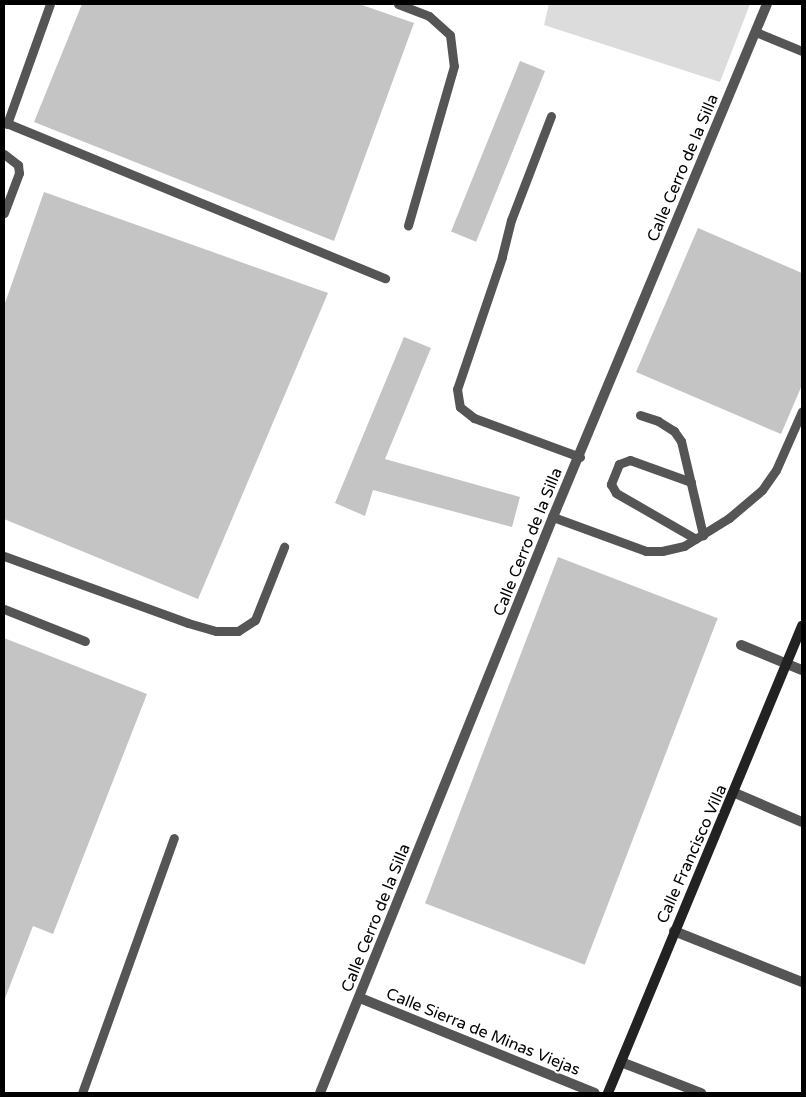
<!DOCTYPE html>
<style>
body{margin:0}
#map{position:relative;width:806px;height:1097px;overflow:hidden;background:#fff;font-family:"Varela Round",sans-serif}
div>[style]{position:absolute}
.green>*{inset:0;background:#dcdcdc}
.building>*{inset:0;background:#c4c4c4;transform-origin:0 0}
.lane>*{height:9px;margin:-4.5px;padding:0 4.5px;transform-origin:4.5px;border-radius:4.5px;background:#555}
.street>*{height:10px;margin:-5px;padding:0 5px;transform-origin:5px;border-radius:5px;background:#555}
.secondary>*{height:10px;margin:-5px;padding:0 5px;transform-origin:5px;border-radius:5px;background:#222}
span{translate:-50% -50%;white-space:nowrap;text-align:center;line-height:1.15;-webkit-text-stroke:4px #fff;paint-order:stroke}
.street-label{font-size:16px;color:#000}
.frame{position:absolute;inset:0;border:5px solid #000;pointer-events:none}
</style>
<div id="map">
<div class="green">
<div style="clip-path:polygon(549px 4px,750px 4px,720px 82px,544px 25px)"></div>
</div>
<div class="building">
<div style="clip-path:polygon(82px 4px,359px 4px,414px 23px,334px 241px,34px 122px)"></div>
<div style="left:520px;top:61px;width:27px;height:184px;rotate:22deg"></div>
<div style="clip-path:polygon(44px 192px,328px 293px,198px 599px,4px 519px,4px 306px)"></div>
<div style="clip-path:polygon(698px 228px,802px 273px,802px 385px,781px 434px,636px 372px)"></div>
<div style="clip-path:polygon(404px 337px,431px 348px,385px 459px,520px 497px,512px 527px,373px 490px,365px 516px,335px 503px)"></div>
<div style="left:558px;top:557px;width:171px;height:371px;rotate:21deg"></div>
<div style="clip-path:polygon(4px 638px,147px 694px,53px 934px,33px 926px,4px 1001px)"></div>
</div>
<div class="lane">
<div style="left:398px;top:4px;width:33px;rotate:21deg"></div>
<div style="left:429px;top:16px;width:28px;rotate:42deg"></div>
<div style="left:450px;top:35px;width:31px;rotate:83deg"></div>
<div style="left:454px;top:66px;width:166px;rotate:106.1deg"></div>
<div style="left:756px;top:32px;width:50px;rotate:22.4deg"></div>
<div style="left:551px;top:116px;width:111px;rotate:111deg"></div>
<div style="left:511px;top:220px;width:38px;rotate:104deg"></div>
<div style="left:502px;top:257px;width:139px;rotate:108.8deg"></div>
<div style="left:457px;top:389px;width:18px;rotate:81deg"></div>
<div style="left:460px;top:407px;width:18px;rotate:38deg"></div>
<div style="left:474px;top:418px;width:113px;rotate:20.2deg"></div>
<div style="left:4px;top:122px;width:412px;rotate:22.3deg"></div>
<div style="left:7px;top:124px;width:127px;rotate:-70.3deg"></div>
<div style="left:4px;top:154px;width:18px;rotate:38deg"></div>
<div style="left:18px;top:165px;width:8px;rotate:83deg"></div>
<div style="left:19px;top:173px;width:43px;rotate:110.6deg"></div>
<div style="left:640px;top:415px;width:19px;rotate:18deg"></div>
<div style="left:658px;top:421px;width:19px;rotate:32deg"></div>
<div style="left:674px;top:431px;width:12px;rotate:55deg"></div>
<div style="left:681px;top:441px;width:97px;rotate:76.8deg"></div>
<div style="left:691px;top:482px;width:65px;rotate:-160.2deg"></div>
<div style="left:630px;top:460px;width:12px;rotate:160deg"></div>
<div style="left:619px;top:464px;width:22px;rotate:112deg"></div>
<div style="left:611px;top:484px;width:10px;rotate:61deg"></div>
<div style="left:616px;top:493px;width:92px;rotate:29.9deg"></div>
<div style="left:553px;top:517px;width:99px;rotate:20.1deg"></div>
<div style="left:646px;top:551px;width:16px"></div>
<div style="left:662px;top:551px;width:23px;rotate:-13deg"></div>
<div style="left:684px;top:546px;width:53px;rotate:-31.9deg"></div>
<div style="left:729px;top:518px;width:43px;rotate:-40.3deg"></div>
<div style="left:762px;top:490px;width:24px;rotate:-55deg"></div>
<div style="left:776px;top:470px;width:64px;rotate:-66.2deg"></div>
<div style="left:4px;top:556px;width:196px;rotate:20deg"></div>
<div style="left:188px;top:623px;width:29px;rotate:16deg"></div>
<div style="left:216px;top:631px;width:22px"></div>
<div style="left:238px;top:631px;width:20px;rotate:-33deg"></div>
<div style="left:255px;top:620px;width:79px;rotate:-68.3deg"></div>
<div style="left:4px;top:609px;width:87px;rotate:21.6deg"></div>
<div style="left:82px;top:1093px;width:271px;rotate:-70.2deg"></div>
</div>
<div class="street">
<div style="left:741px;top:645px;width:66px;rotate:22.3deg"></div>
<div style="left:735px;top:793px;width:73px;rotate:23.4deg"></div>
<div style="left:674px;top:931px;width:138px;rotate:21.7deg"></div>
<div style="left:360px;top:998px;width:253px;rotate:22deg"></div>
<div style="left:621px;top:1062px;width:86px;rotate:21.2deg"></div>
<div style="left:320px;top:1093px;width:621px;rotate:-67.98deg"></div>
<div style="left:553px;top:517px;width:556px;rotate:-67.36deg"></div>
</div>
<div class="secondary">
<div style="left:608px;top:1093px;width:506px;rotate:-67.44deg"></div>
</div>
<div class="street-label">
<span style="left:683px;top:168px;rotate:-67deg">Calle Cerro de la Silla</span>
<span style="left:528px;top:542px;rotate:-68deg">Calle Cerro de la Silla</span>
<span style="left:692px;top:854px;rotate:-66deg">Calle Francisco Villa</span>
<span style="left:376px;top:918px;rotate:-68deg">Calle Cerro de la Silla</span>
<span style="left:483px;top:1032px;rotate:22deg">Calle Sierra de Minas Viejas</span>
</div>
<div class="frame"></div>
</div>
